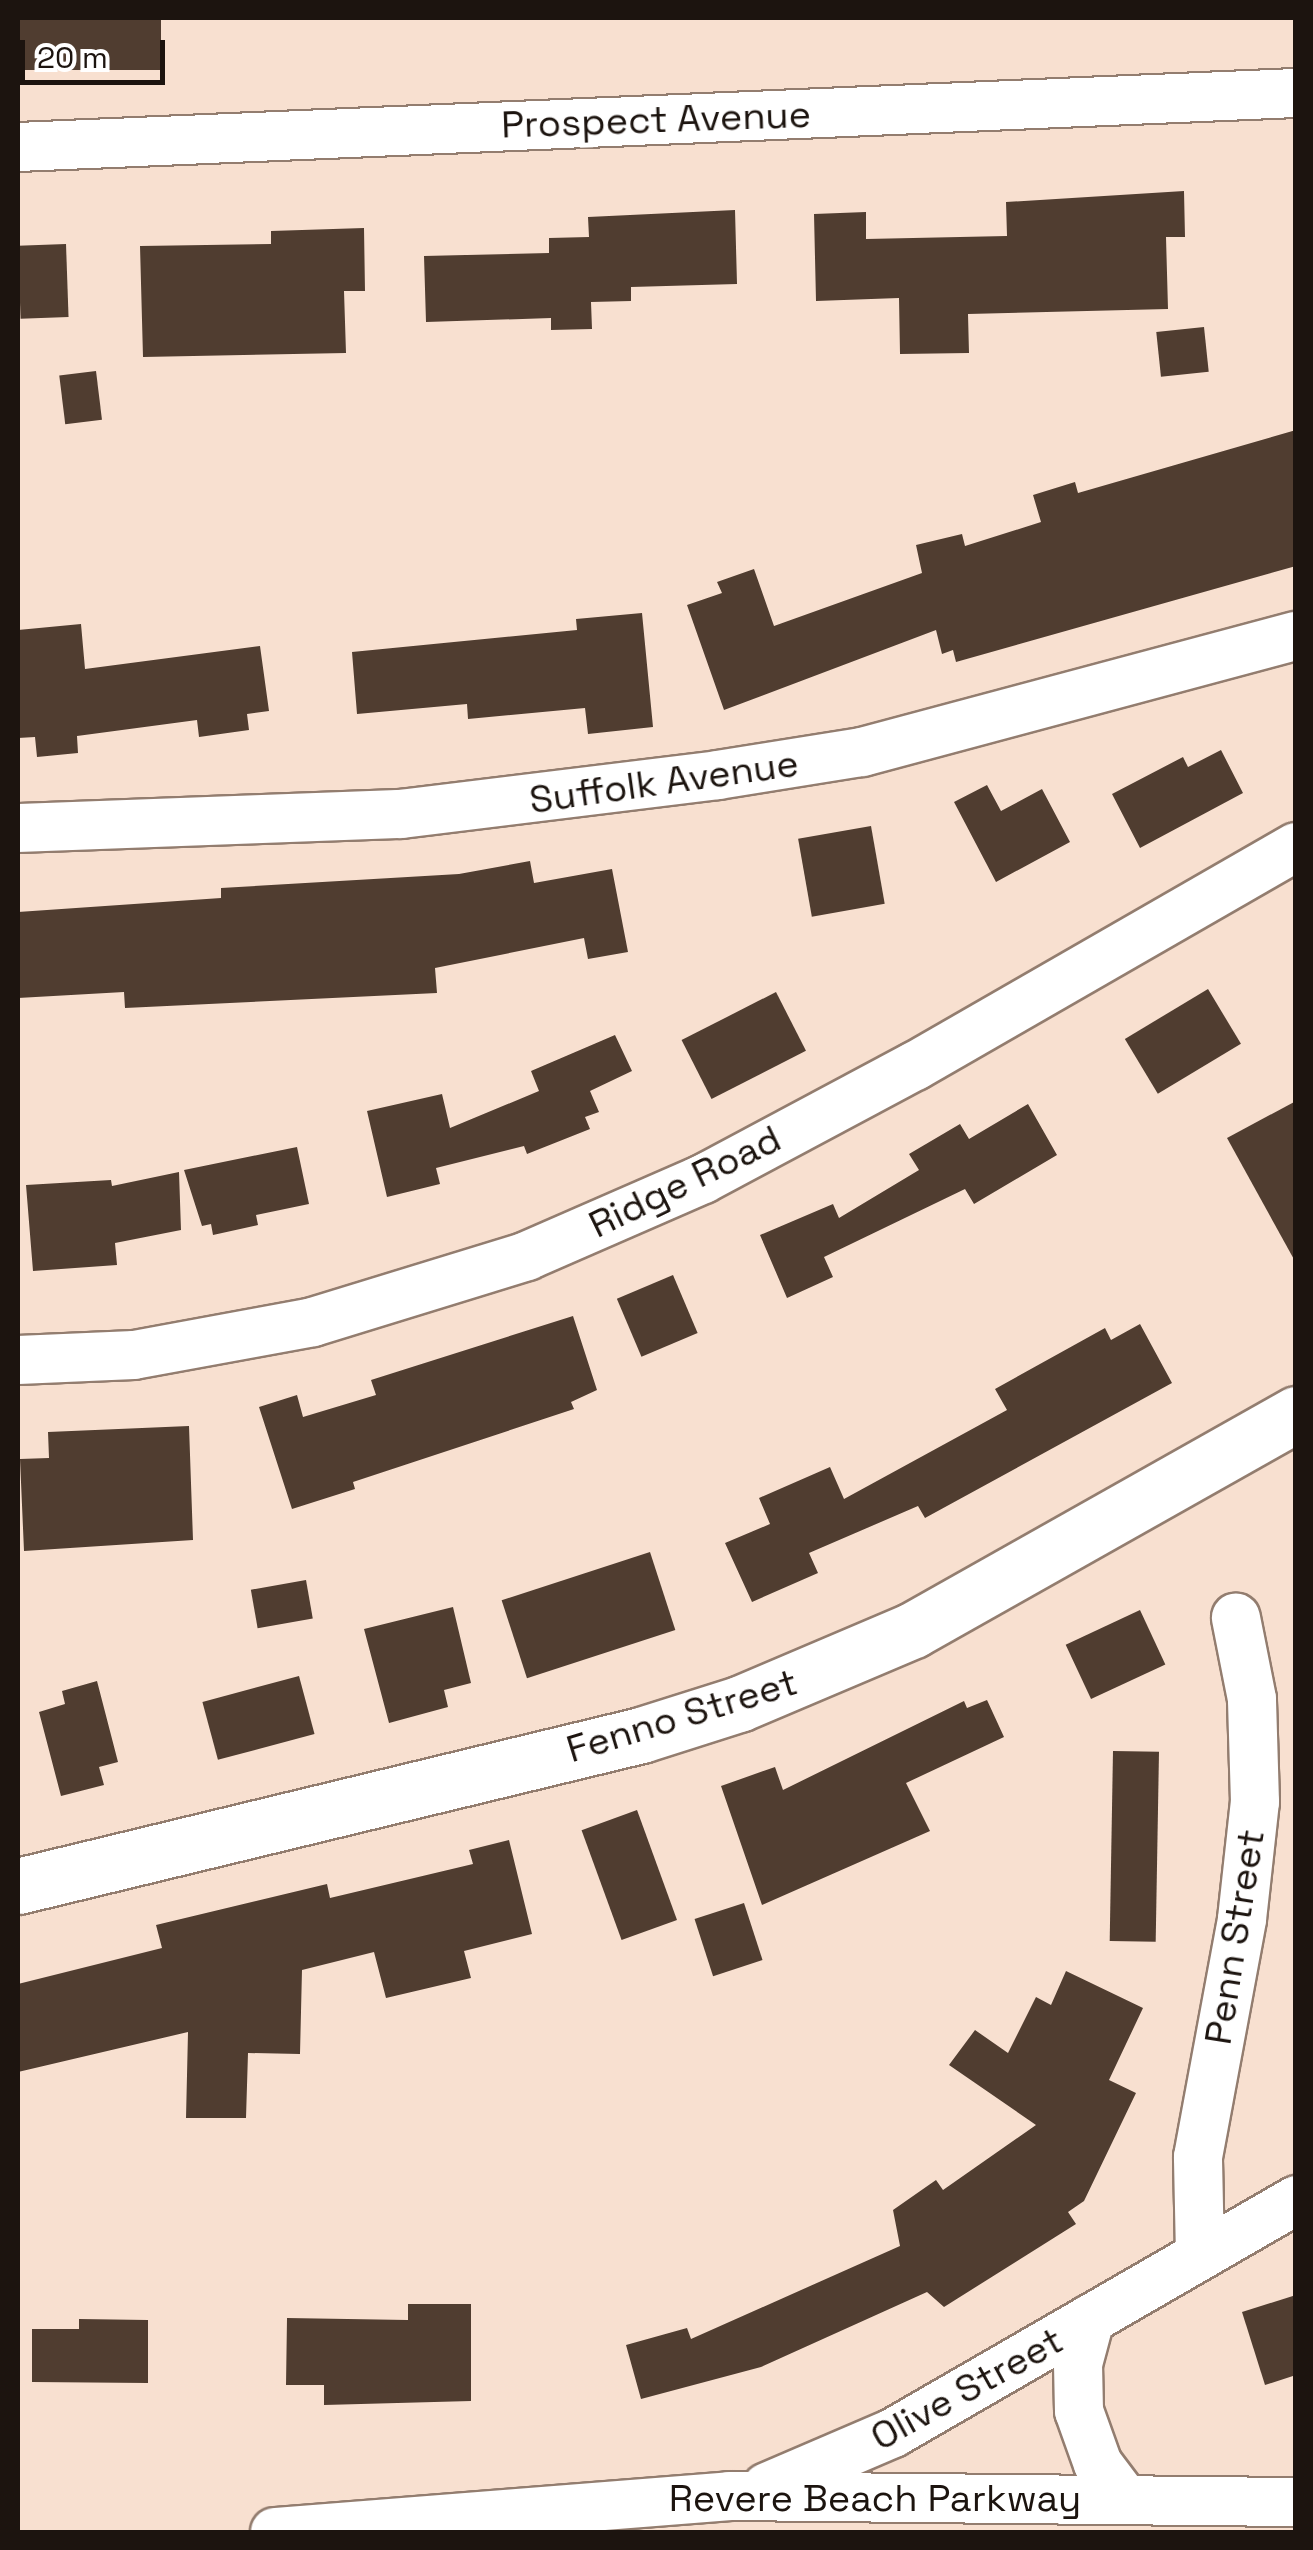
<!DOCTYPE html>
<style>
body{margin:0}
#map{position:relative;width:1313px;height:2550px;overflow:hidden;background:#f8e0d0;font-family:"Space Grotesk",sans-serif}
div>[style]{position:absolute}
.building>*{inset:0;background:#503d30;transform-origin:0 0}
.roads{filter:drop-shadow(2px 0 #937d6f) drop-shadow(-2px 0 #937d6f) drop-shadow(0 2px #937d6f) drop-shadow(0 -2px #937d6f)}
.minor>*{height:48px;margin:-24px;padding:0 24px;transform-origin:24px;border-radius:24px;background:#fff}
.tertiary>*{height:55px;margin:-27.5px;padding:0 27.5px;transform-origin:27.5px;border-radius:27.5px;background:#fff}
span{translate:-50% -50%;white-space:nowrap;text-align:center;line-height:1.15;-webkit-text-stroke:10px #fff;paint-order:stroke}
.street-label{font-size:38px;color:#1c140f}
.frame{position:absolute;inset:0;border:20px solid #1c140f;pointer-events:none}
.scale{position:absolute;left:20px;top:40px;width:145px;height:45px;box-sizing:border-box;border:5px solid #1c140f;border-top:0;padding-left:12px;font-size:30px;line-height:35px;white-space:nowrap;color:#1c140f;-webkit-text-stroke:8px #fff;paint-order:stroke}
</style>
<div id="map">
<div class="building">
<div style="left:18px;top:18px;width:143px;height:52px"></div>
<div style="clip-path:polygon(1184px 191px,1185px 237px,1166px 237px,1168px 309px,968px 314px,969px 353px,900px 354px,899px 298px,816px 301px,814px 214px,866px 212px,866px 239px,1007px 236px,1006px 202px)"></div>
<div style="clip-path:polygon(735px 210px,737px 284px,631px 287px,631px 301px,591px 302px,592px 329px,551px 330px,551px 318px,426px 322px,424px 256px,549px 253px,549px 238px,589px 237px,588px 217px)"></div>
<div style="clip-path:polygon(364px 228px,365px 291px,344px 291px,346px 353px,143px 357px,140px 246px,271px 244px,271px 231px)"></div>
<div style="left:66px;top:244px;width:73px;height:48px;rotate:88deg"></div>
<div style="left:1204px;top:327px;width:45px;height:48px;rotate:84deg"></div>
<div style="left:96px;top:371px;width:49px;height:37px;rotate:83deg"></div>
<div style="clip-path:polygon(1296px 430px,1296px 566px,956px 662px,953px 650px,942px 654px,936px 630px,724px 710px,687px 605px,722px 593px,717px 582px,754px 569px,774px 626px,922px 573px,916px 545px,962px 534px,965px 546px,1041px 522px,1033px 495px,1075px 482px,1078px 493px)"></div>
<div style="clip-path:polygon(642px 613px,653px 727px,588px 734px,585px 708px,468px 719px,467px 704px,357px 714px,352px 652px,577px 630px,576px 619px)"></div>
<div style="clip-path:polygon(81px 624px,85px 669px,260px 646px,269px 711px,247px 714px,249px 730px,199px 737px,197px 720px,77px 736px,78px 753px,37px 757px,35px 737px,18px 738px,18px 630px)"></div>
<div style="clip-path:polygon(1221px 750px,1243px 793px,1140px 848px,1112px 794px,1183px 757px,1188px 767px)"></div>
<div style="clip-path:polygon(987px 785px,1001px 811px,1042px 789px,1070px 842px,996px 882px,954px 802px)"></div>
<div style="left:871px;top:826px;width:79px;height:74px;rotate:80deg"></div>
<div style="clip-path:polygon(530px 861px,534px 883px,612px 869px,628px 952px,588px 959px,584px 938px,435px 968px,437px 993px,125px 1008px,124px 992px,18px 998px,18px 912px,221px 898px,221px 888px,459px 874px)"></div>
<div style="left:1208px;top:989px;width:64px;height:97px;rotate:59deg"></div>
<div style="left:776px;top:992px;width:66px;height:106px;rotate:63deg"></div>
<div style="clip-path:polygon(615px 1035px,632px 1071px,590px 1091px,599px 1112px,585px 1117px,590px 1129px,527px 1154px,524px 1146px,436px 1168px,440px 1184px,387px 1197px,367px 1111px,442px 1094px,450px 1128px,539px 1091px,531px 1071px)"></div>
<div style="clip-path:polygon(1296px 1101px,1296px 1263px,1227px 1138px)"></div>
<div style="clip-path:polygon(1028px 1104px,1057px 1155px,974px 1204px,965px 1189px,824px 1257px,833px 1277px,787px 1298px,760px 1235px,833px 1204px,839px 1218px,919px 1170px,909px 1154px,960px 1124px,969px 1139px)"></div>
<div style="clip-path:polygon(297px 1147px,309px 1204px,256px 1215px,258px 1225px,213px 1235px,211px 1224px,202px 1226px,184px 1170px)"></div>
<div style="clip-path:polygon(179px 1172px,181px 1230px,115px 1243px,117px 1265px,33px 1271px,26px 1185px,111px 1180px,112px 1186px)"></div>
<div style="left:673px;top:1275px;width:63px;height:61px;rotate:67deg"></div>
<div style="clip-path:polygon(573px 1316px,597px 1390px,571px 1402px,574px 1409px,353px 1482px,355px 1489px,292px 1509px,259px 1407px,297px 1395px,303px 1417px,376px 1395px,371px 1380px)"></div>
<div style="clip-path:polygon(1140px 1324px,1172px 1383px,925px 1518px,918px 1506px,809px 1553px,818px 1573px,752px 1602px,725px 1543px,770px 1524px,759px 1498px,830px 1467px,844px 1499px,1007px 1410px,995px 1389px,1105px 1328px,1111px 1340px)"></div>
<div style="clip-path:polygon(189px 1426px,193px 1540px,24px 1551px,20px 1459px,49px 1458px,48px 1432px)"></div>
<div style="left:650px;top:1552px;width:82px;height:156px;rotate:72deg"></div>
<div style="left:306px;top:1580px;width:39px;height:56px;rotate:80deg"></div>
<div style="clip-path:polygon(453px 1607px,471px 1683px,444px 1690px,448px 1707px,389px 1723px,364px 1629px)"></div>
<div style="left:1140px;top:1610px;width:60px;height:82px;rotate:65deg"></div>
<div style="left:299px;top:1676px;width:60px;height:100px;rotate:75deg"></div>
<div style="clip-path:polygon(97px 1681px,118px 1762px,99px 1767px,104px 1785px,61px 1796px,39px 1712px,65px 1704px,62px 1691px)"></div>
<div style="clip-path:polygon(987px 1700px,1004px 1737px,906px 1783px,930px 1831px,762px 1905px,721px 1786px,775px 1767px,783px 1790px,964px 1701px,967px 1708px)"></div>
<div style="left:1113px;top:1751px;width:46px;height:190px;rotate:1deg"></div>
<div style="left:637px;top:1810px;width:117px;height:59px;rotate:70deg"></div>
<div style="clip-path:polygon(509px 1840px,532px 1934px,464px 1951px,471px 1978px,386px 1998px,374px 1952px,302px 1970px,300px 2054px,248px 2053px,246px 2118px,186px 2118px,188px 2032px,18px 2072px,18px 1984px,162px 1948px,156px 1925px,327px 1884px,330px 1898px,473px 1864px,469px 1850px)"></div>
<div style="left:744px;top:1903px;width:60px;height:52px;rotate:72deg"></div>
<div style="clip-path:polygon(1066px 1971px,1143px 2008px,1109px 2080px,1136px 2093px,1084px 2201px,1068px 2212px,1076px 2224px,944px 2307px,927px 2292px,761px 2367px,641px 2399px,626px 2345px,687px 2328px,691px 2339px,900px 2246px,893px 2210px,936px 2180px,943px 2190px,1036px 2125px,949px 2065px,975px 2030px,1008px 2053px,1036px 1997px,1051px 2005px)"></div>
<div style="clip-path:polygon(1296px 2295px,1296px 2375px,1265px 2385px,1242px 2312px)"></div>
<div style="clip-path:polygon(408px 2304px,471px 2304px,471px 2401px,324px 2405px,324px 2385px,286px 2385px,287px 2318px,408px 2320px)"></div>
<div style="clip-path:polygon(79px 2319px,148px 2320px,148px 2383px,32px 2382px,32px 2329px,79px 2329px)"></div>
</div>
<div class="roads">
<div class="minor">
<div style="left:18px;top:147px;width:1279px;rotate:-2.42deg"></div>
<div style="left:18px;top:828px;width:383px;rotate:-2.1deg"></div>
<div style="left:401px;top:814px;width:319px;rotate:-7deg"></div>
<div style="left:718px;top:775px;width:146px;rotate:-9.1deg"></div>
<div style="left:862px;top:752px;width:449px;rotate:-15deg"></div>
<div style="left:18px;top:1360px;width:116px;rotate:-2.5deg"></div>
<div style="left:134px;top:1355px;width:182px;rotate:-10.4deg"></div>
<div style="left:313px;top:1322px;width:224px;rotate:-17.1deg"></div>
<div style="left:527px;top:1256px;width:192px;rotate:-23.6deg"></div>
<div style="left:703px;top:1179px;width:240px;rotate:-28.1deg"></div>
<div style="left:915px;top:1066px;width:439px;rotate:-29.9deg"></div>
<div style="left:1200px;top:2255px;width:98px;rotate:-91.2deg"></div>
<div style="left:1198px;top:2157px;width:242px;rotate:-79.5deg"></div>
<div style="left:1242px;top:1919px;width:118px;rotate:-83.7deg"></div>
<div style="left:1255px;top:1802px;width:103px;rotate:-91.7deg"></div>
<div style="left:1252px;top:1699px;width:83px;rotate:-101.2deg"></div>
<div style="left:1090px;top:2319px;width:47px;rotate:104.9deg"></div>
<div style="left:1078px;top:2364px;width:47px;rotate:88.8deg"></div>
<div style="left:1079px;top:2411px;width:56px;rotate:70.3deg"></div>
<div style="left:1098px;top:2464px;width:41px;rotate:52.9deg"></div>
<div style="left:767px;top:2487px;width:137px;rotate:-23.2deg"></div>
<div style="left:893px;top:2433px;width:466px;rotate:-30deg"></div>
<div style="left:275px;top:2532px;width:455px;rotate:-4.5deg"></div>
<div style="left:729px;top:2496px;width:567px;rotate:0.61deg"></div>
</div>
<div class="tertiary">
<div style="left:18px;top:1886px;width:641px;rotate:-13.62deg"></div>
<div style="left:641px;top:1735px;width:103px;rotate:-17.6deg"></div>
<div style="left:739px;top:1704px;width:189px;rotate:-23deg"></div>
<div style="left:913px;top:1630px;width:440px;rotate:-29.4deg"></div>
</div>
</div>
<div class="street-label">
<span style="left:656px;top:120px;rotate:-2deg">Prospect Avenue</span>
<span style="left:664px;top:782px;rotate:-8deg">Suffolk Avenue</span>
<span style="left:685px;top:1182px;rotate:-26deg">Ridge Road</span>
<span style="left:682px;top:1716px;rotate:-17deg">Fenno Street</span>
<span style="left:1235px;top:1937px;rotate:-81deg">Penn Street</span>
<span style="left:967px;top:2389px;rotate:-29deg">Olive Street</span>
<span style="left:875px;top:2499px">Revere Beach Parkway</span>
</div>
<div class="frame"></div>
<div class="scale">20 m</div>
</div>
